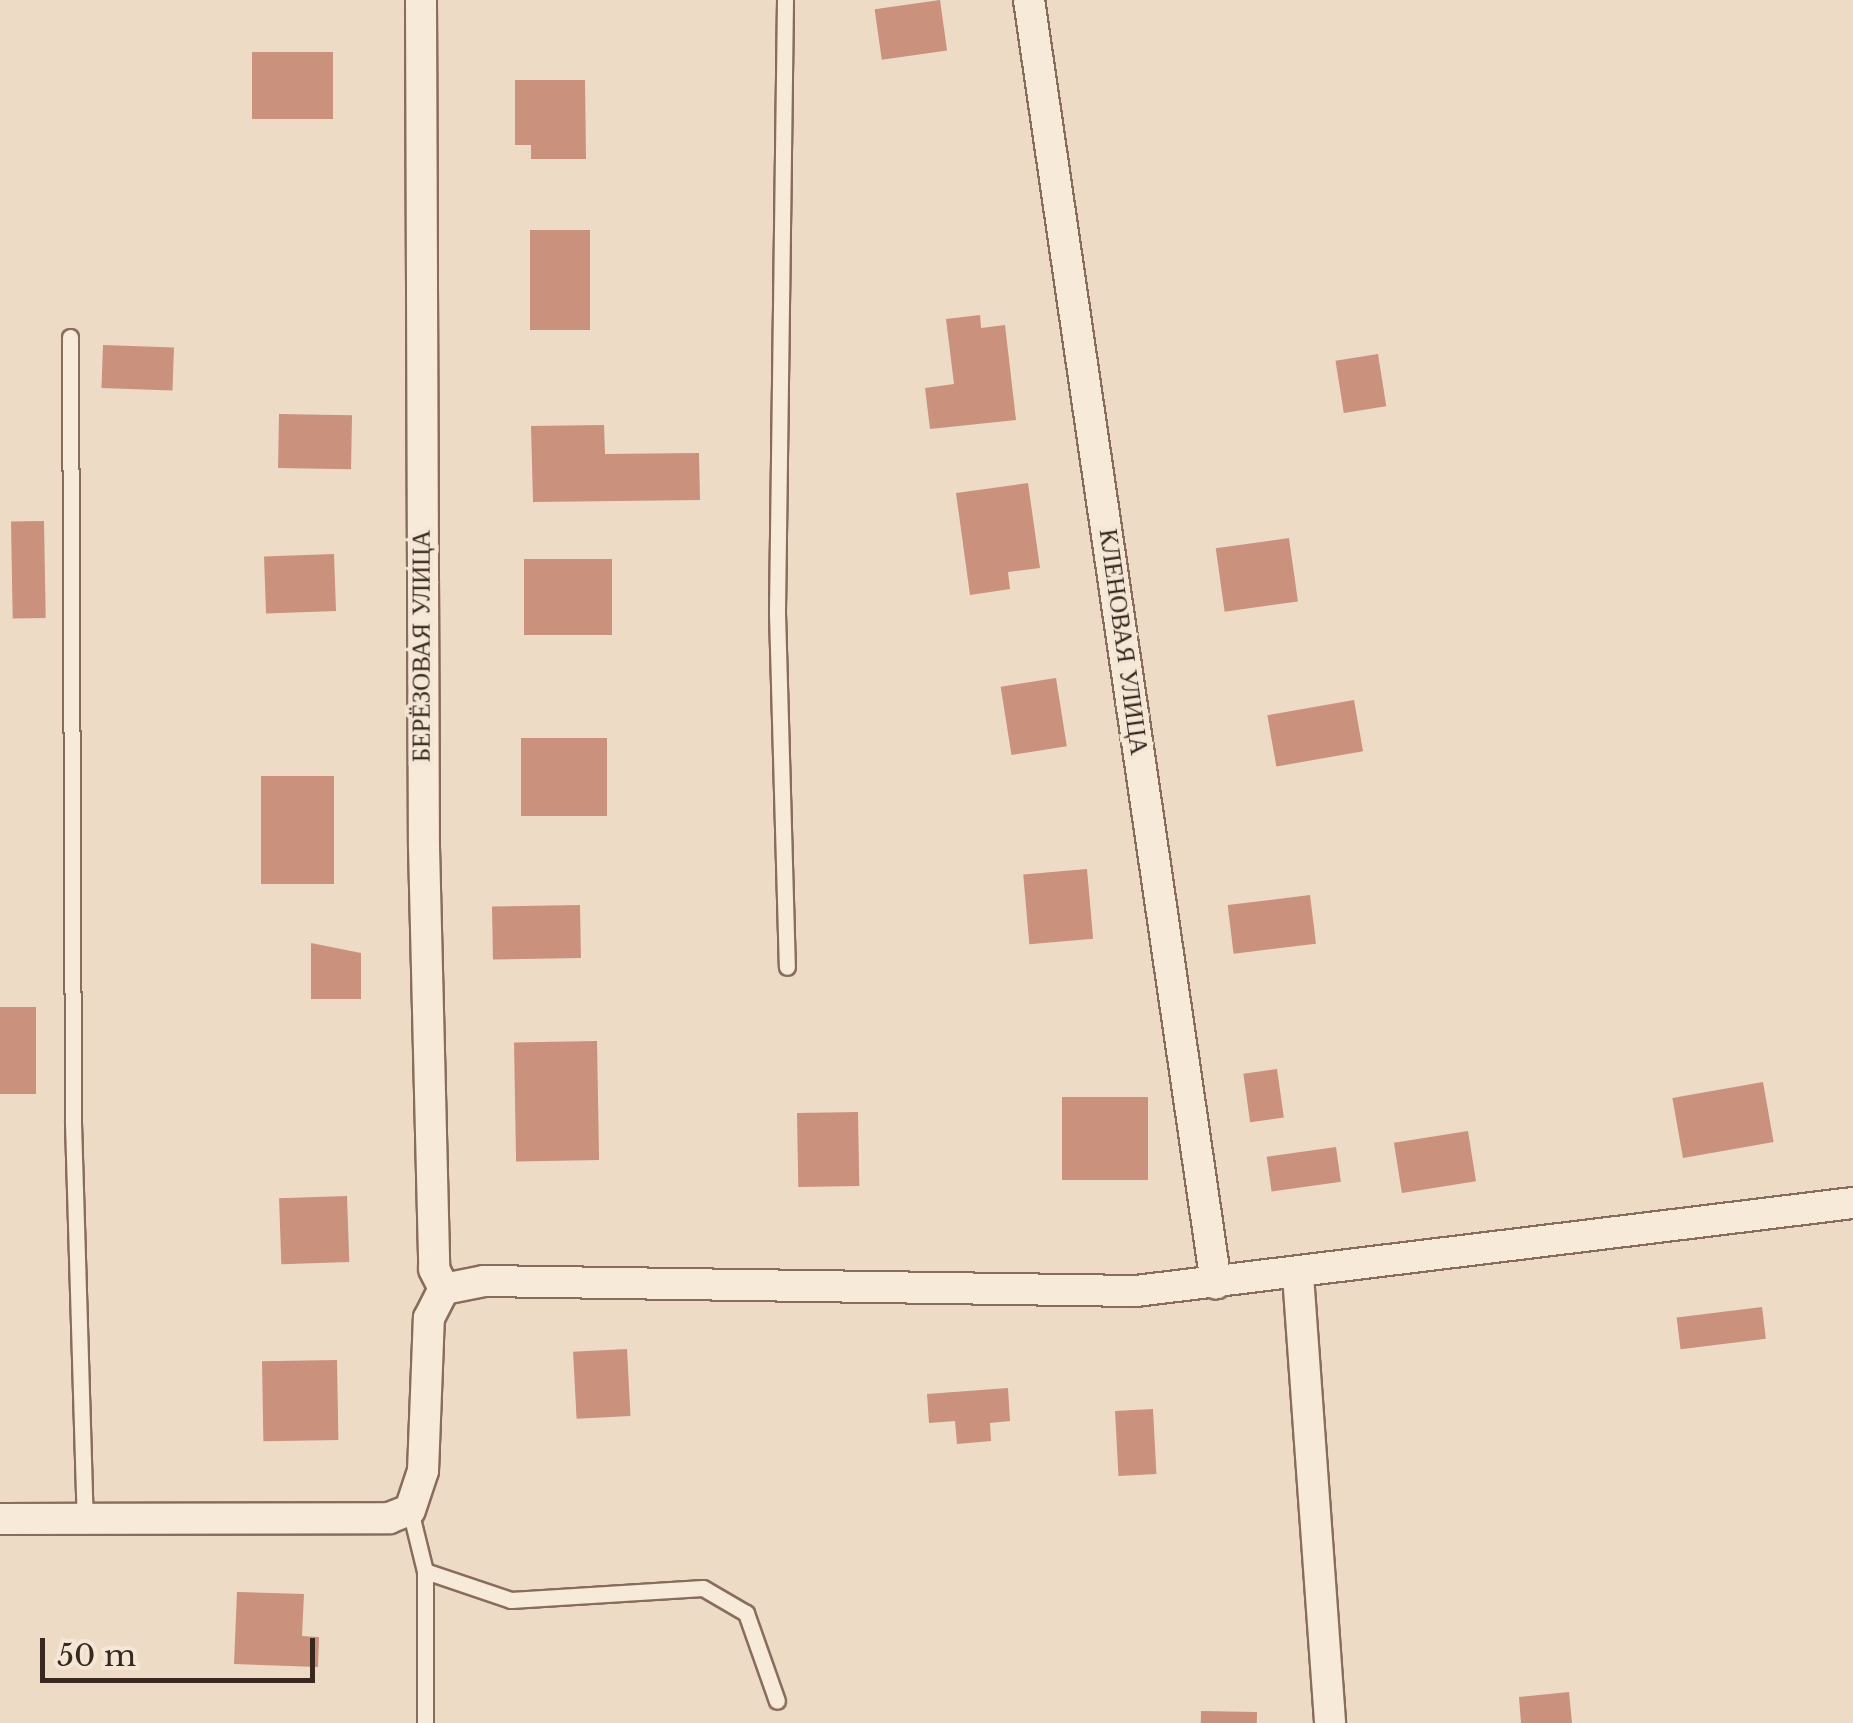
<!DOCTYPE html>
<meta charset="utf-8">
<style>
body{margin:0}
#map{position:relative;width:1853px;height:1723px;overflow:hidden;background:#eddbc6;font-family:"Libre Baskerville",serif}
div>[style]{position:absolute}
.building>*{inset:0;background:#ca917d;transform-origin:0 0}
.roads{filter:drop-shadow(2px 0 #886d5c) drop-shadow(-2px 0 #886d5c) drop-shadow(0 2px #886d5c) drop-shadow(0 -2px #886d5c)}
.lane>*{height:15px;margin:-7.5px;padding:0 7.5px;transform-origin:7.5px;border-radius:7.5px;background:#f8ead9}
.street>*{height:30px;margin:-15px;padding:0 15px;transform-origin:15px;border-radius:15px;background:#f8ead9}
span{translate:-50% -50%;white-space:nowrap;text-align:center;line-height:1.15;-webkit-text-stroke:8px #f5e7d6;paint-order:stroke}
.street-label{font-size:25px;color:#392820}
.scale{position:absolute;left:40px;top:1638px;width:275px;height:45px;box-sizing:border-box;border:5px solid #392820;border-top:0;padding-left:12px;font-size:30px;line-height:35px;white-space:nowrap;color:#392820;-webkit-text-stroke:8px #f5e7d6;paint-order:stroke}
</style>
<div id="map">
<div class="building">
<div style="left:940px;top:0;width:51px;height:66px;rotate:82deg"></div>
<div style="left:252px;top:52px;width:81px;height:67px"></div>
<div style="clip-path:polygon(515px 80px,585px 80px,586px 159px,531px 159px,531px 145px,515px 145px)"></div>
<div style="left:530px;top:230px;width:60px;height:100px"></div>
<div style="clip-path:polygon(980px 315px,981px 328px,1005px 325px,1016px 420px,930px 429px,925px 388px,954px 384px,946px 319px)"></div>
<div style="left:103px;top:345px;width:71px;height:43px;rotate:2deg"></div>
<div style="left:1378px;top:354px;width:53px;height:43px;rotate:81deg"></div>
<div style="left:279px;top:414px;width:73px;height:54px;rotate:1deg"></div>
<div style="clip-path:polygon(604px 425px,605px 454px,699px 453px,700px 500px,533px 502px,531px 426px)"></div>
<div style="clip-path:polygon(1028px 483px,1040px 568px,1008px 572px,1010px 589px,970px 595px,956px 493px)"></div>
<div style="left:44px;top:521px;width:97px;height:33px;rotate:89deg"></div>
<div style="left:1289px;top:538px;width:64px;height:74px;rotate:82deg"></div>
<div style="left:334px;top:554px;width:57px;height:70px;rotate:88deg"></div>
<div style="left:612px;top:559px;width:76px;height:88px;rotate:90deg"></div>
<div style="left:1056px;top:678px;width:69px;height:56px;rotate:81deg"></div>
<div style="left:1354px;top:700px;width:52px;height:88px;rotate:80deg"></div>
<div style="left:521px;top:738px;width:86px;height:78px"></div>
<div style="left:261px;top:776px;width:73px;height:108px"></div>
<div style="left:1087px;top:869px;width:70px;height:64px;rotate:85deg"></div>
<div style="left:1310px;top:895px;width:49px;height:83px;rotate:83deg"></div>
<div style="left:580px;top:905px;width:53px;height:88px;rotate:89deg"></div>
<div style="clip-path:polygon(311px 943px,361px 953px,361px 999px,311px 999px)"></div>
<div style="left:0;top:1007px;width:36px;height:87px"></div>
<div style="left:597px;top:1041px;width:119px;height:83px;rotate:89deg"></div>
<div style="left:1277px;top:1069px;width:49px;height:34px;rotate:82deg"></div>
<div style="left:1763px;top:1082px;width:61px;height:92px;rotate:80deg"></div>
<div style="left:1062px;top:1097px;width:86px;height:83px"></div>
<div style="left:858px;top:1112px;width:74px;height:61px;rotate:89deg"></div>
<div style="left:1468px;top:1131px;width:51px;height:75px;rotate:81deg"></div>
<div style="left:1336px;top:1147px;width:35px;height:70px;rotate:82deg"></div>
<div style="left:347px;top:1196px;width:66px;height:68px;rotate:88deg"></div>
<div style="left:1762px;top:1307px;width:32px;height:86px;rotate:83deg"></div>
<div style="left:627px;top:1349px;width:67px;height:54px;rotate:87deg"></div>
<div style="left:337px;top:1360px;width:80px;height:75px;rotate:89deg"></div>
<div style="clip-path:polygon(1008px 1388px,1010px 1421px,990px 1423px,991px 1441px,957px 1444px,955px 1421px,929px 1423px,927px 1394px)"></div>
<div style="left:1153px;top:1409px;width:65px;height:38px;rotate:87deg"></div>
<div style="clip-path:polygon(237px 1592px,304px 1594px,302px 1636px,319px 1637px,318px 1667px,234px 1664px)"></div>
<div style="clip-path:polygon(1569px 1692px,1572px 1723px,1521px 1723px,1519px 1697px)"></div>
<div style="left:1201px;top:1711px;width:56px;height:12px;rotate:1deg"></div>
</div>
<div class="roads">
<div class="lane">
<div style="left:785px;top:0;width:613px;rotate:90.75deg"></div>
<div style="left:777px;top:613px;width:354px;rotate:88.4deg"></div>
<div style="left:70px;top:337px;width:786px;rotate:89.78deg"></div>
<div style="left:73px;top:1123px;width:396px;rotate:88.3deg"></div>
<div style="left:410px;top:1510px;width:63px;rotate:76.2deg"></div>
<div style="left:425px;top:1571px;width:152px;rotate:90deg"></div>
<div style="left:425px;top:1571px;width:91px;rotate:18.6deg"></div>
<div style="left:511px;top:1600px;width:192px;rotate:-3.6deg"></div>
<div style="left:703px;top:1588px;width:50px;rotate:30.2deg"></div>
<div style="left:746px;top:1613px;width:93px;rotate:70.6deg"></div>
</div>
<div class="street">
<div style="left:421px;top:0;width:847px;rotate:89.8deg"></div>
<div style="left:424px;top:847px;width:422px;rotate:88.6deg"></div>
<div style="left:434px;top:1269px;width:22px;rotate:63deg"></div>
<div style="left:1029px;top:0;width:1297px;rotate:81.71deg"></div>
<div style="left:1298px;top:1275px;width:449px;rotate:85.9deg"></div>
<div style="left:0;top:1519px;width:389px;rotate:-0.1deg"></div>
<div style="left:389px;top:1518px;width:22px;rotate:-21deg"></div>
<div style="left:410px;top:1510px;width:41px;rotate:-71.6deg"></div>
<div style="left:423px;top:1471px;width:153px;rotate:-87.8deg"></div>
<div style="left:429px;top:1318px;width:33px;rotate:-63deg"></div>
<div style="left:444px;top:1289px;width:41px;rotate:-11.3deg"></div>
<div style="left:484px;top:1281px;width:652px;rotate:0.88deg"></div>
<div style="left:1136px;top:1291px;width:722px;rotate:-7deg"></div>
</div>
</div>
<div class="street-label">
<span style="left:1123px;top:642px;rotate:82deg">КЛЕНОВАЯ УЛИЦА</span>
<span style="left:422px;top:646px;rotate:-90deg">БЕРЁЗОВАЯ УЛИЦА</span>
</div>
<div class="scale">50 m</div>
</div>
